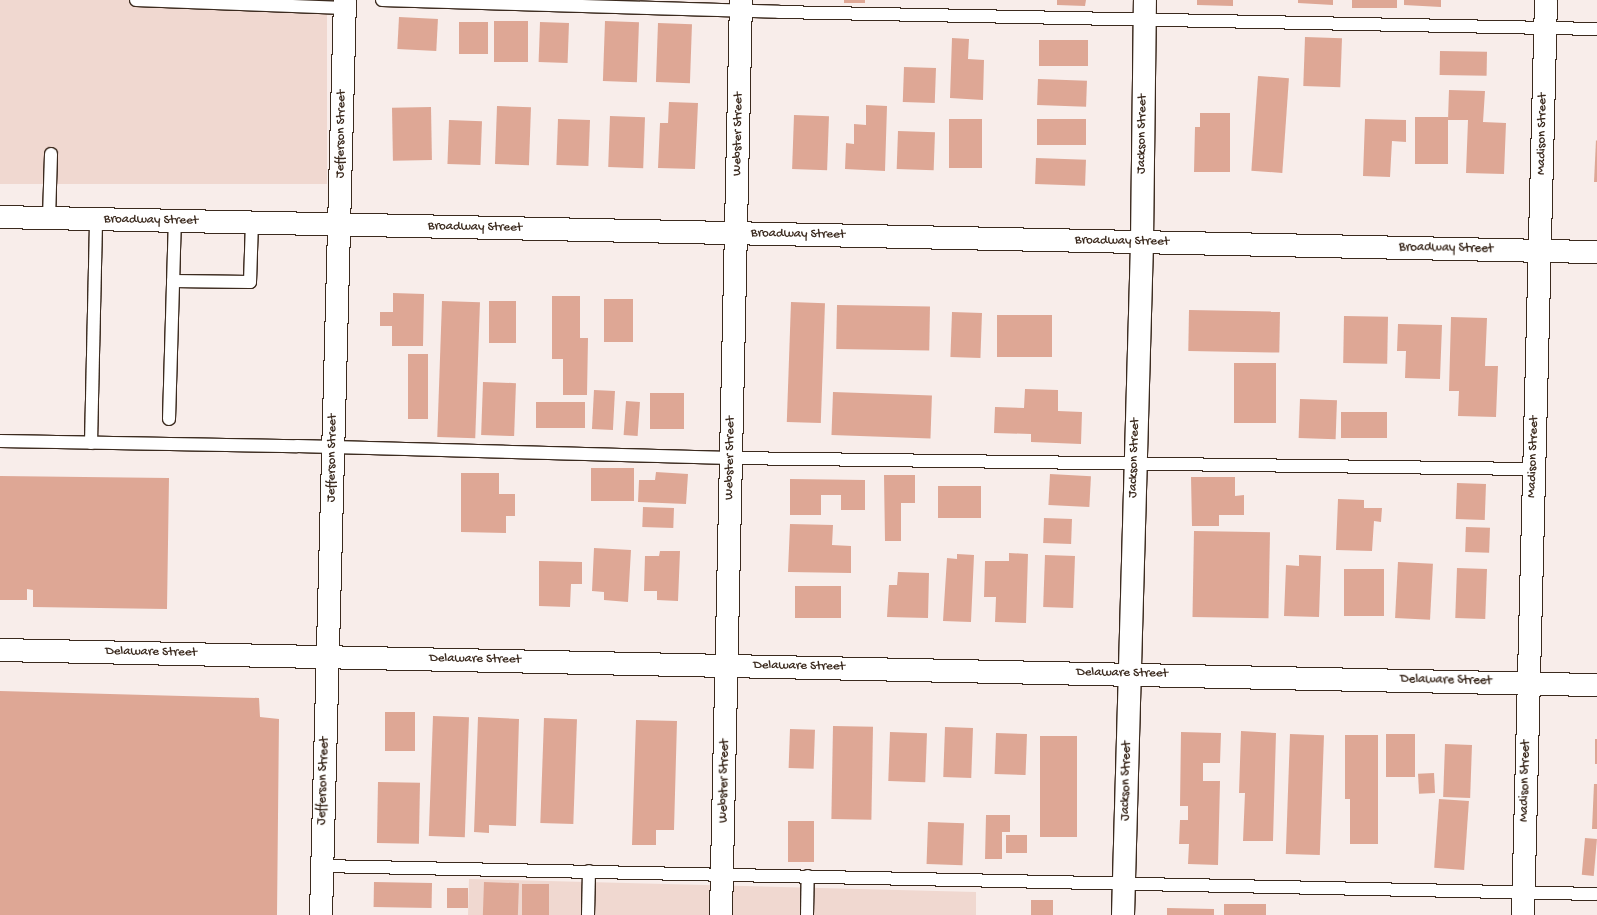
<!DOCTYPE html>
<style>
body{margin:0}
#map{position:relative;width:1597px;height:915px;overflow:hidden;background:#f8edea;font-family:"Gochi Hand",sans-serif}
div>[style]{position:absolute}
.built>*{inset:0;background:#f0d8d0;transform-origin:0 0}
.building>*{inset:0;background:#dea795;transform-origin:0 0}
.roads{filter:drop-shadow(1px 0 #3b2a1e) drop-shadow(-1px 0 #3b2a1e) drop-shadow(0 1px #3b2a1e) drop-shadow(0 -1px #3b2a1e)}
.lane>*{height:12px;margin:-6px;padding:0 6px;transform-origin:6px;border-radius:6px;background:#fff}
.street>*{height:22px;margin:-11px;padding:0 11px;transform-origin:11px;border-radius:11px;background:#fff}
.secondary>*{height:22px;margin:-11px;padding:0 11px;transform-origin:11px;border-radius:11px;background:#fff}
span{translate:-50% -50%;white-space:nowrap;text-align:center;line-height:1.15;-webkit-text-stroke:3px #fff;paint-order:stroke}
.street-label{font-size:13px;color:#3b2a1e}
</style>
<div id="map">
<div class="built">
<div style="left:0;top:0;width:327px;height:184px"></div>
<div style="clip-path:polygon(469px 879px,976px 892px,976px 915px,468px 915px)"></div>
</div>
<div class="building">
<div style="left:844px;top:0;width:21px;height:3px"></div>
<div style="clip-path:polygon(1057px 0,1086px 0,1085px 6px,1057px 5px)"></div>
<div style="clip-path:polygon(1197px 0,1233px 0,1233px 6px,1197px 5px)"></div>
<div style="clip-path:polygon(1298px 0,1333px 0,1333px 5px,1298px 3px)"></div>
<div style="left:1352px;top:0;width:45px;height:8px"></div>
<div style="clip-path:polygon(1404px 0,1441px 0,1441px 7px,1404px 5px)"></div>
<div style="left:399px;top:17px;width:39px;height:32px;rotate:3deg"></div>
<div style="left:494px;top:21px;width:34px;height:41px"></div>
<div style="left:605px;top:21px;width:34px;height:60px;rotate:2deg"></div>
<div style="left:459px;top:22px;width:29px;height:32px"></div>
<div style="left:540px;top:22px;width:29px;height:40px;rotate:2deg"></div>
<div style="left:658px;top:23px;width:34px;height:59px;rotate:2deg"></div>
<div style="left:1305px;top:37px;width:37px;height:49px;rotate:2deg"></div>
<div style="clip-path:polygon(952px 38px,969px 39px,968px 59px,984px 60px,983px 100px,950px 98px)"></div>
<div style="left:1039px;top:40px;width:49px;height:26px"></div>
<div style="left:1440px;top:51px;width:47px;height:24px;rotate:1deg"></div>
<div style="left:904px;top:67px;width:32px;height:35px;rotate:2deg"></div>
<div style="left:1258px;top:76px;width:31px;height:95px;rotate:4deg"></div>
<div style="left:1038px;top:79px;width:49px;height:26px;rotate:2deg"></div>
<div style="clip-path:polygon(1449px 90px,1485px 91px,1483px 122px,1506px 123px,1504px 174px,1466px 173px,1468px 120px,1448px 120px)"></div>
<div style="clip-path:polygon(669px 102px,698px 103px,695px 169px,658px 168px,660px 123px,668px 123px)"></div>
<div style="clip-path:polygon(866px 105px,887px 106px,885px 171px,845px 169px,846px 143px,854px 144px,854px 124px,866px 125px)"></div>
<div style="left:497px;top:106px;width:34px;height:58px;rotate:2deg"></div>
<div style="left:431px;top:107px;width:53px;height:39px;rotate:89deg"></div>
<div style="clip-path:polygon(1200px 113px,1230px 113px,1230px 172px,1194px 172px,1195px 127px,1200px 127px)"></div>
<div style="left:794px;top:115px;width:35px;height:54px;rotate:2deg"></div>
<div style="left:610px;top:116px;width:35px;height:51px;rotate:2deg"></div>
<div style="left:1415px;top:117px;width:33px;height:47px"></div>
<div style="left:558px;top:119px;width:32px;height:46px;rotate:2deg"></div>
<div style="left:949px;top:119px;width:33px;height:49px"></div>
<div style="left:1037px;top:119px;width:49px;height:26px"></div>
<div style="clip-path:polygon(1365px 119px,1406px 120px,1406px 142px,1392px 141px,1390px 177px,1363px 176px)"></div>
<div style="left:449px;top:120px;width:33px;height:44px;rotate:2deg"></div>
<div style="left:898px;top:131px;width:37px;height:38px;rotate:2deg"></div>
<div style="clip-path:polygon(1596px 140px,1597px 141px,1597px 182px,1594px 182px)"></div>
<div style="left:1036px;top:158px;width:50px;height:26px;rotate:2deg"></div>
<div style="clip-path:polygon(393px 293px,424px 294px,423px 346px,392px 346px,392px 326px,380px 326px,380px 312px,393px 312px)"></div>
<div style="clip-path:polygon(552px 296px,580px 296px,580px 338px,588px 338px,587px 395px,563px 395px,563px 359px,552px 359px)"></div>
<div style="left:604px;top:299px;width:29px;height:43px"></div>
<div style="left:442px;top:301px;width:38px;height:136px;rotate:2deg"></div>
<div style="left:489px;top:301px;width:27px;height:42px"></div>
<div style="left:791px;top:302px;width:34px;height:120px;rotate:2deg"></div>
<div style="left:837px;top:305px;width:93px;height:44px;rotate:1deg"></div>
<div style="left:1189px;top:310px;width:91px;height:41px;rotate:1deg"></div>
<div style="left:952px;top:312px;width:30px;height:45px;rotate:2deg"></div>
<div style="left:997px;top:315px;width:55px;height:42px"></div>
<div style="left:1344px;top:316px;width:44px;height:47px;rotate:1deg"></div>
<div style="clip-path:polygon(1451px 317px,1487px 318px,1485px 366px,1498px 366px,1496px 417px,1458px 416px,1459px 391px,1449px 391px)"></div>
<div style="clip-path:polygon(1398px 324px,1442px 325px,1440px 379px,1405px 378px,1406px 351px,1397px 351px)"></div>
<div style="left:408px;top:354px;width:20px;height:65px"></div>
<div style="left:1234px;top:363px;width:42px;height:60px"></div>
<div style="left:483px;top:382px;width:33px;height:53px;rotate:2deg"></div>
<div style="clip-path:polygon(1025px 389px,1058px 390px,1058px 411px,1082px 412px,1081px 444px,1031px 442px,1031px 434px,994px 433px,995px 407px,1024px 408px)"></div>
<div style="left:594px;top:390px;width:21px;height:39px;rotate:3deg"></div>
<div style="left:833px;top:392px;width:99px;height:43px;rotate:2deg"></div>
<div style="left:650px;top:393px;width:34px;height:36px"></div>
<div style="left:1300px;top:399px;width:37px;height:39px;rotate:2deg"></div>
<div style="left:626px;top:401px;width:14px;height:34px;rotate:4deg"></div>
<div style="left:536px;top:402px;width:49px;height:26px"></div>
<div style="left:1341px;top:412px;width:46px;height:26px"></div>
<div style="left:591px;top:468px;width:43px;height:33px"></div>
<div style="clip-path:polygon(656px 472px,688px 474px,686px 504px,638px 502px,639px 480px,655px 480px)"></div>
<div style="clip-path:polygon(461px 473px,499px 473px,499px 494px,515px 494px,515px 516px,506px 516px,506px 533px,461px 532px)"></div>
<div style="left:1050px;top:474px;width:41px;height:31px;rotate:3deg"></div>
<div style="clip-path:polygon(884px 475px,915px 475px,915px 503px,901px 503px,901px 541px,885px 541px)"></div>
<div style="clip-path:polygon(0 476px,169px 478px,167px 609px,33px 607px,33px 590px,27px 589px,27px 600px,0 600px)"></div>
<div style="clip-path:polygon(1191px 477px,1235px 477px,1235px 496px,1244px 495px,1244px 515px,1219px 515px,1219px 526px,1192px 526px)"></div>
<div style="clip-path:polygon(790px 479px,865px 480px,865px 510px,841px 510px,841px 495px,821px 495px,821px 515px,790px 515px)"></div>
<div style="left:1457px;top:483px;width:29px;height:36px;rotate:2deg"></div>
<div style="left:938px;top:486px;width:43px;height:32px"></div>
<div style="clip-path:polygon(1338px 499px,1364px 500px,1364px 508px,1382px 508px,1381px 522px,1374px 521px,1372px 551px,1336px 550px)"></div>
<div style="left:643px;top:507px;width:31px;height:20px;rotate:2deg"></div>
<div style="left:1044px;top:518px;width:28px;height:25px;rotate:2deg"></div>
<div style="clip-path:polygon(790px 524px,833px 525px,832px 545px,851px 546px,851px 573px,788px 572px)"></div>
<div style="left:1466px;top:527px;width:24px;height:25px;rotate:2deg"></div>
<div style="left:1194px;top:531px;width:76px;height:86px;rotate:1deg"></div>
<div style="clip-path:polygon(594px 548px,631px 550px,628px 602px,604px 600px,604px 592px,592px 591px)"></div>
<div style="clip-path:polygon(660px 551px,680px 551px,678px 601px,657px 600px,657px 591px,644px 591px,645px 556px,659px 556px)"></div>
<div style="clip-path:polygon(1009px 553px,1028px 554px,1026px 623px,995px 622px,996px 597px,984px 597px,985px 561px,1009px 561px)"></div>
<div style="clip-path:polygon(957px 554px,974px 555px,971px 622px,943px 621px,947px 558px,957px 559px)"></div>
<div style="left:1045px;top:555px;width:30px;height:52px;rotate:2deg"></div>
<div style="clip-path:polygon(1299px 555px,1321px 556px,1319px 617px,1284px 616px,1286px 565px,1299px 566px)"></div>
<div style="clip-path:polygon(539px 561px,582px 562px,582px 584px,571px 584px,570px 607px,539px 606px)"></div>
<div style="left:1398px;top:562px;width:35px;height:56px;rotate:3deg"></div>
<div style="left:1457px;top:568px;width:30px;height:50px;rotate:2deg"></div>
<div style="left:1384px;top:569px;width:47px;height:40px;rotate:90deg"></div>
<div style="clip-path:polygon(898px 572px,929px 573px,928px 618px,887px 617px,889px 585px,897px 585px)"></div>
<div style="left:795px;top:586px;width:46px;height:32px"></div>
<div style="clip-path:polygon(0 691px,259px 698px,260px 717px,279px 719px,277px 915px,0 915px)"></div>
<div style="left:385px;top:712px;width:30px;height:39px"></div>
<div style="left:433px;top:716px;width:36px;height:120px;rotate:2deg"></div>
<div style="clip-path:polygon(478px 717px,519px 719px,516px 826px,489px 825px,489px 833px,474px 832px)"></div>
<div style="left:544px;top:718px;width:33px;height:105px;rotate:2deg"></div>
<div style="clip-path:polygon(636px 720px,677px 721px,674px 830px,656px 830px,656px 845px,632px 845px)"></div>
<div style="left:833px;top:726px;width:40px;height:93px;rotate:1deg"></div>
<div style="left:945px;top:727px;width:28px;height:50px;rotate:2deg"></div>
<div style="left:790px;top:729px;width:25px;height:39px;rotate:2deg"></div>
<div style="clip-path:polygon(1241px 731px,1276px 733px,1273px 841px,1243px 841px,1245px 793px,1239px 793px)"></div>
<div style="left:890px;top:732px;width:37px;height:49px;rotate:2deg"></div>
<div style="clip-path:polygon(1181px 732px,1221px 733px,1220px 763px,1203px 763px,1203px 781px,1220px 781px,1218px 865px,1188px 864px,1189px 844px,1179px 844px,1180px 820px,1188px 820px,1188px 806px,1180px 806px)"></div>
<div style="left:996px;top:733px;width:31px;height:41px;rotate:2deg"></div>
<div style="left:1290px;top:734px;width:34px;height:120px;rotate:2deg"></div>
<div style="left:1386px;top:734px;width:29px;height:43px"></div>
<div style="clip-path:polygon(1345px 735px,1378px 735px,1378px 844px,1350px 844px,1350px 799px,1345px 799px)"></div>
<div style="left:1040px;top:736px;width:37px;height:101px"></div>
<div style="left:1595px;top:739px;width:2px;height:25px"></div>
<div style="left:1445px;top:744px;width:27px;height:53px;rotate:2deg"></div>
<div style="left:1434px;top:773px;width:20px;height:16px;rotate:87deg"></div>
<div style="left:378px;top:782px;width:42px;height:61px;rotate:1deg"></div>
<div style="clip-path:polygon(1594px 784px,1597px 784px,1597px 829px,1592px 829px)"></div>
<div style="left:1439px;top:799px;width:30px;height:69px;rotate:4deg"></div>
<div style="clip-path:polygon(986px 815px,1010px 815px,1010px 832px,1002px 832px,1002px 859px,985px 859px)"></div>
<div style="left:788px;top:821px;width:26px;height:41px"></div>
<div style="left:928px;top:822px;width:36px;height:42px;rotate:2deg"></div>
<div style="left:1006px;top:835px;width:21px;height:18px"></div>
<div style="left:1585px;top:838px;width:12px;height:37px;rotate:5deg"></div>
<div style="left:374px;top:882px;width:58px;height:25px;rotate:1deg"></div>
<div style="left:484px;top:882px;width:35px;height:33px;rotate:2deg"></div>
<div style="left:522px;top:884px;width:27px;height:31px"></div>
<div style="left:447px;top:888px;width:21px;height:20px"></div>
<div style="left:1031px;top:900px;width:22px;height:15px"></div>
<div style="left:1266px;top:904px;width:11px;height:42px;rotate:90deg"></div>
<div style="clip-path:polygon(1167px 908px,1214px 909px,1214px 915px,1167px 915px)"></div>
</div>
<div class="roads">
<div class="lane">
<div style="left:136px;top:0;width:209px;rotate:2.2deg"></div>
<div style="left:382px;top:0;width:397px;rotate:1.7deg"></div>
<div style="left:779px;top:12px;width:818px;rotate:1.19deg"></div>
<div style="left:49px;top:218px;width:64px;rotate:-88.2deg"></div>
<div style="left:173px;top:281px;width:77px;rotate:0.7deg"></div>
<div style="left:250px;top:282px;width:59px;rotate:-88.1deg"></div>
<div style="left:169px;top:419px;width:198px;rotate:-88.3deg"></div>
<div style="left:0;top:441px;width:297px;rotate:1deg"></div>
<div style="left:297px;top:446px;width:434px;rotate:1.6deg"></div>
<div style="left:731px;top:458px;width:802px;rotate:0.79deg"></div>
<div style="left:91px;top:443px;width:224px;rotate:-88.7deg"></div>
<div style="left:322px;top:866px;width:1275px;rotate:1.26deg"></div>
<div style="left:588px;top:915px;width:44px;rotate:-88.7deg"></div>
<div style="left:807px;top:915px;width:39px;rotate:-89deg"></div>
</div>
<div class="street">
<div style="left:0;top:217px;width:1597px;rotate:1.26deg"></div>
<div style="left:0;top:650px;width:1597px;rotate:1.26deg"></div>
<div style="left:321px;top:915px;width:915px;rotate:-88.5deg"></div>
<div style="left:1523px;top:915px;width:915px;rotate:-88.56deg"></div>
</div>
<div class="secondary">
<div style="left:721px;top:915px;width:915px;rotate:-88.75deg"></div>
<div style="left:1123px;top:915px;width:673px;rotate:-88.38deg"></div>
<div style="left:1142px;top:242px;width:242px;rotate:-89.3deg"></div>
</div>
</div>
<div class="street-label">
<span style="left:342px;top:134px;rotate:-89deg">Jefferson Street</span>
<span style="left:739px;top:134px;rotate:-89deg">Webster Street</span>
<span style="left:1143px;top:134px;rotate:-89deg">Jackson Street</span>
<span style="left:1543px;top:134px;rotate:-89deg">Madison Street</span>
<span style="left:151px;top:221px;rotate:1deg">Broadway Street</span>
<span style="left:475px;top:228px;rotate:1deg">Broadway Street</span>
<span style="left:798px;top:235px;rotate:1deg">Broadway Street</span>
<span style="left:1122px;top:242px;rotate:1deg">Broadway Street</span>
<span style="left:1446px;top:249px;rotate:1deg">Broadway Street</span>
<span style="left:1534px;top:457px;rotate:-88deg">Madison Street</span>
<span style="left:333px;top:458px;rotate:-89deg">Jefferson Street</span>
<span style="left:731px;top:458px;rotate:-89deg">Webster Street</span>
<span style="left:1135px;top:458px;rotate:-88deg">Jackson Street</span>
<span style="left:151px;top:653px;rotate:1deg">Delaware Street</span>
<span style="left:475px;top:660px;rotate:1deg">Delaware Street</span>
<span style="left:799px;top:667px;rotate:1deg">Delaware Street</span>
<span style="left:1122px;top:674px;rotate:1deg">Delaware Street</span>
<span style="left:1446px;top:681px;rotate:1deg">Delaware Street</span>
<span style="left:324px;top:781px;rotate:-88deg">Jefferson Street</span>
<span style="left:725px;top:781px;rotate:-89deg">Webster Street</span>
<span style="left:1127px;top:781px;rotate:-89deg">Jackson Street</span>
<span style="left:1526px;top:781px;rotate:-89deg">Madison Street</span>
</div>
</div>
